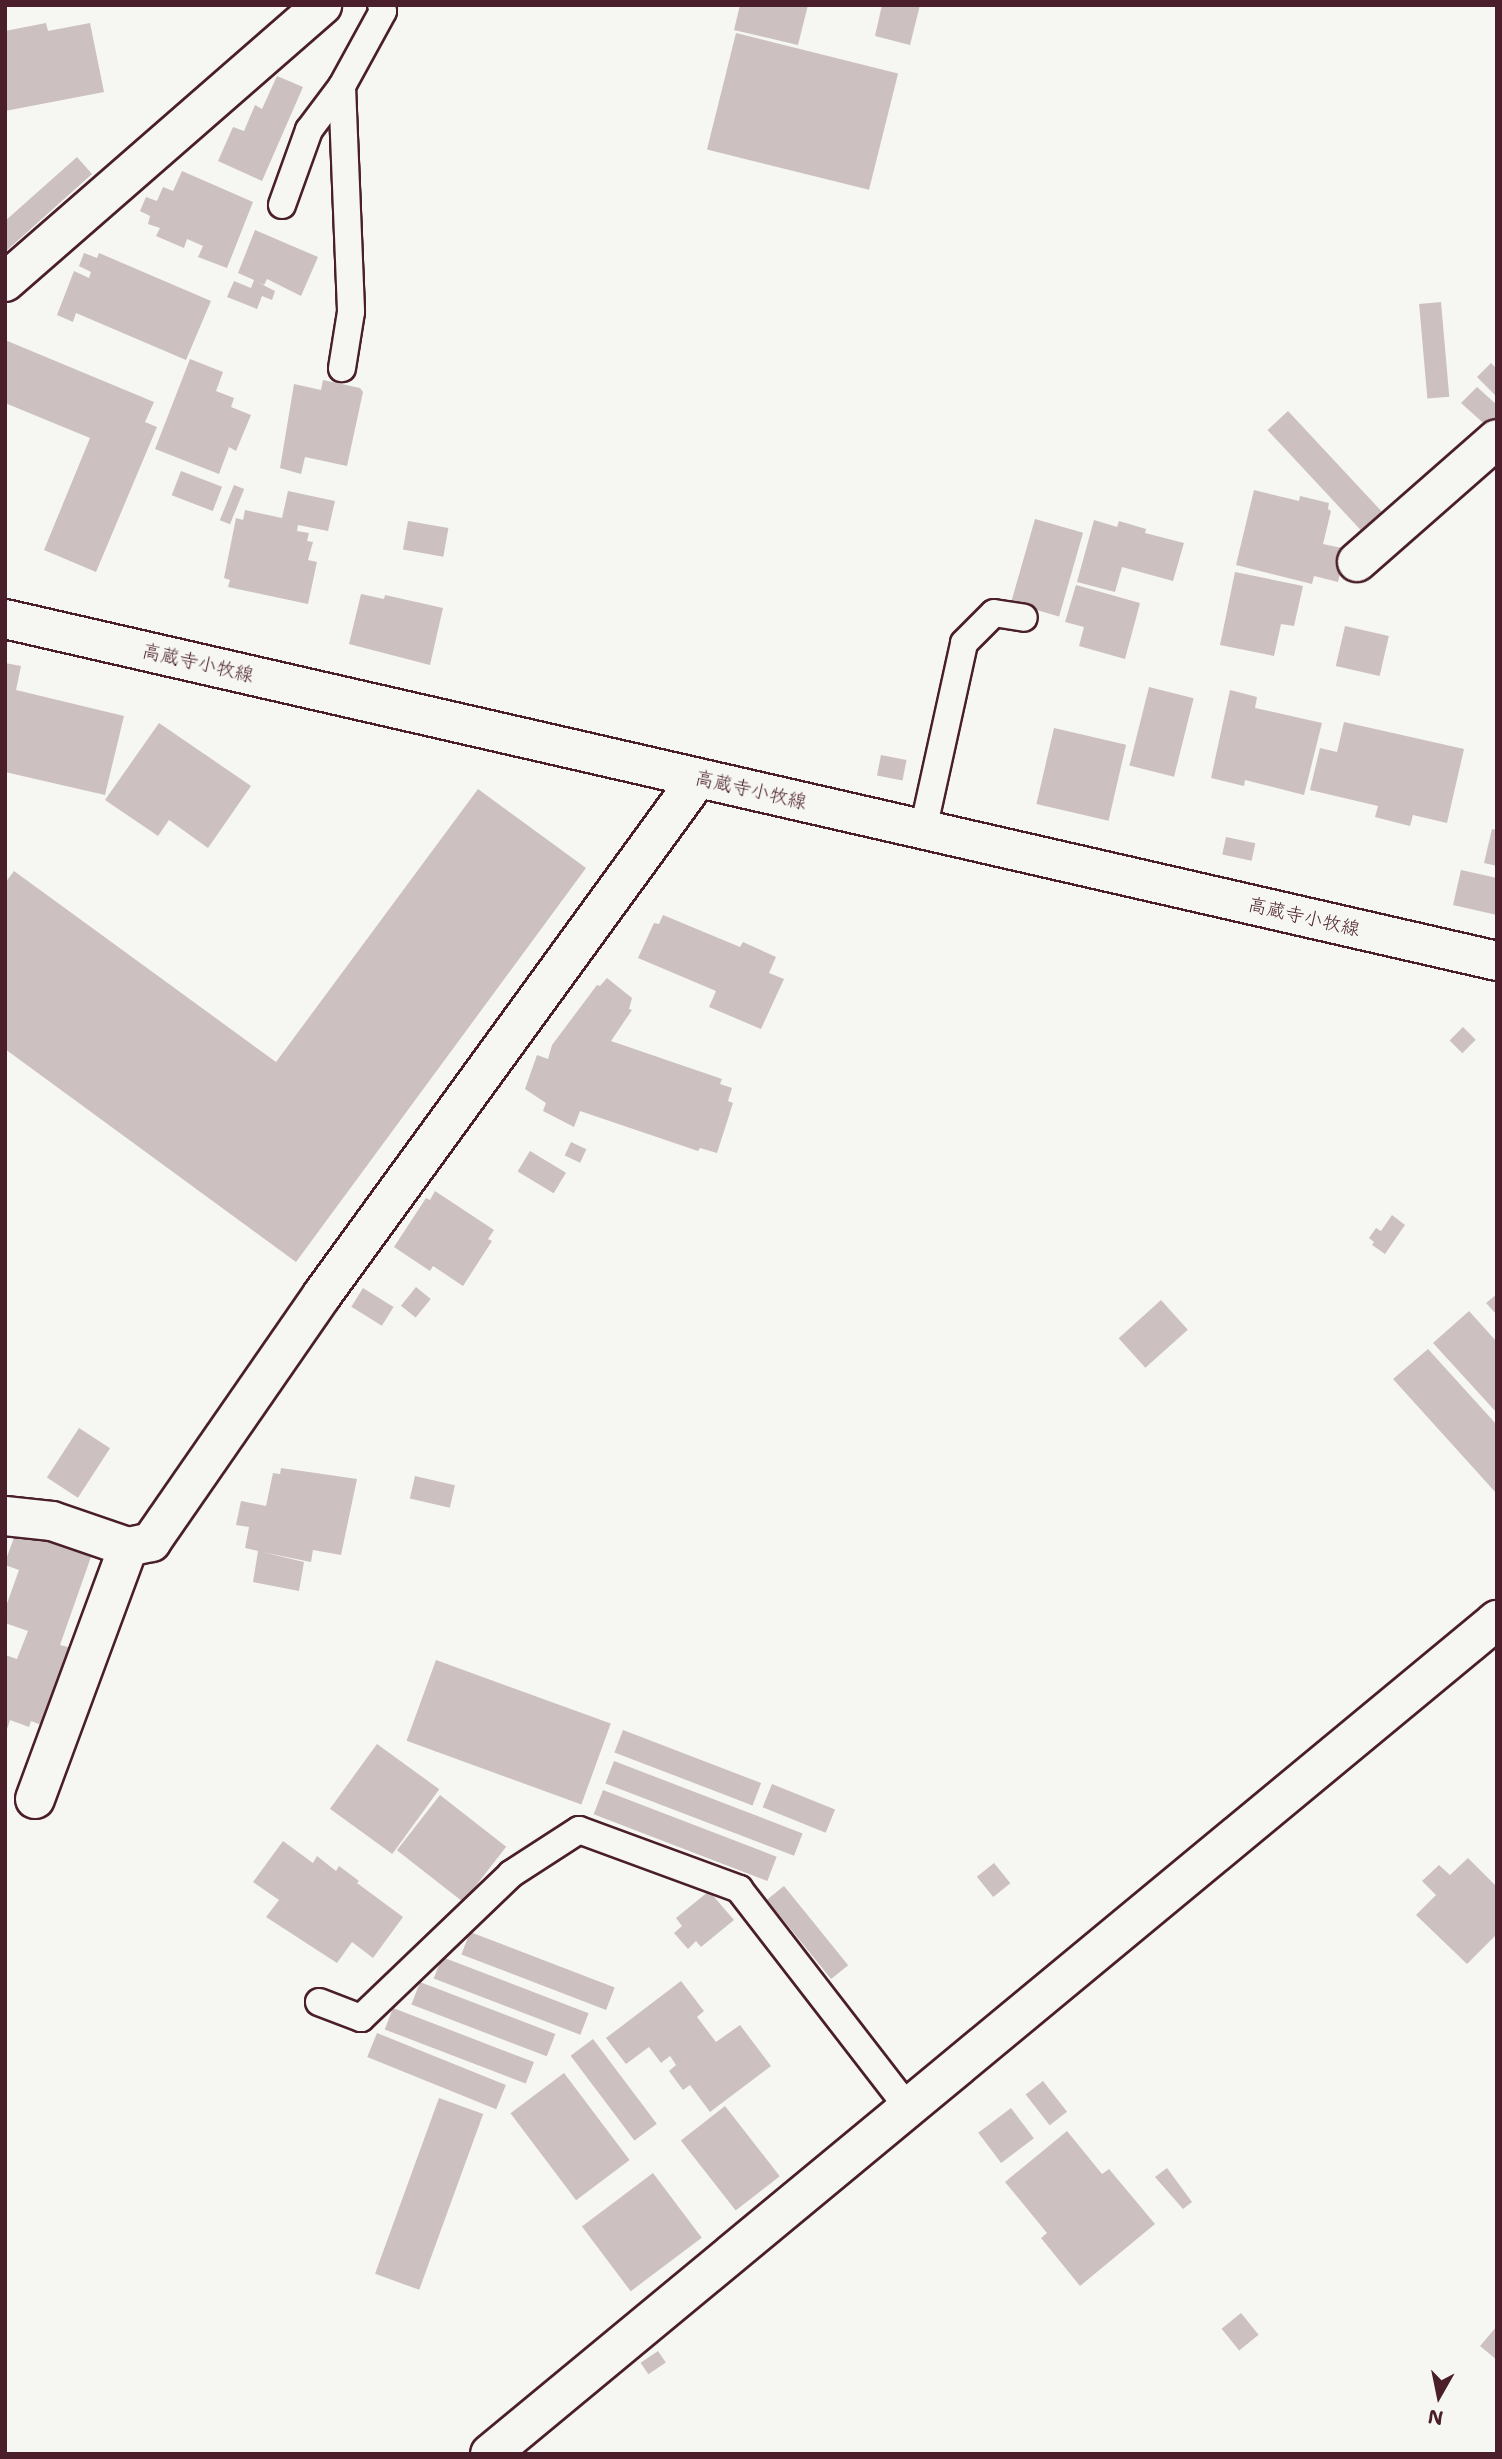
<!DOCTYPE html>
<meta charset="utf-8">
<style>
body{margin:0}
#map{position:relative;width:1502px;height:2459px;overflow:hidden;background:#f6f6f2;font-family:"Shantell Sans","Klee One",sans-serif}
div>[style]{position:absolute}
.building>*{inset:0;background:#ccc1c0;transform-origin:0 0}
.roads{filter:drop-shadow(2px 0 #4a1f2b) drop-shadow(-2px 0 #4a1f2b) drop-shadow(0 2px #4a1f2b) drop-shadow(0 -2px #4a1f2b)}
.service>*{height:26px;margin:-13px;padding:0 13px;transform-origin:13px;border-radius:13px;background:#f6f6f2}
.minor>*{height:38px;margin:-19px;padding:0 19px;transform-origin:19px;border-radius:19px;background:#f6f6f2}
.secondary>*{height:38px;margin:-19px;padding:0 19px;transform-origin:19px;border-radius:19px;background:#f6f6f2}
span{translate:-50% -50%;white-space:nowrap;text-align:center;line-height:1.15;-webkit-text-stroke:6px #f6f6f2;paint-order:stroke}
.street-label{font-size:19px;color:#4a1f2b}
.frame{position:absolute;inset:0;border:7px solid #4a1f2b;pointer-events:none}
.north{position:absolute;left:1404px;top:2361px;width:70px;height:70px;-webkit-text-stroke:5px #f6f6f2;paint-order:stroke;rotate:189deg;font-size:19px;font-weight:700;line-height:28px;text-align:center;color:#4a1f2b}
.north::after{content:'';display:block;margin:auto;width:24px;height:32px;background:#4a1f2b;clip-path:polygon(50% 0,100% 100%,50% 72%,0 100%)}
</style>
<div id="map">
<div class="building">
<div style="clip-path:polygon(740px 5px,808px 5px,798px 45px,734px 30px)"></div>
<div style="clip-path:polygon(882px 5px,920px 5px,910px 45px,875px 36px)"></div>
<div style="clip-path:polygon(46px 23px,48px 31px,90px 23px,104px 92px,5px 111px,5px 31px)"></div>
<div style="left:736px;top:33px;width:167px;height:120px;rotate:14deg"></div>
<div style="clip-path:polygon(277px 76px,303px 87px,262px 181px,218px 161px,233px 127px,244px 131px,255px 105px,262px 109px)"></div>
<div style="clip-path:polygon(77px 157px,92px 174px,5px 252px,5px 221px)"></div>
<div style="clip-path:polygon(182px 171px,253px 202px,227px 268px,198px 257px,203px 246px,187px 239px,184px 248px,156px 236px,160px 228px,148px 224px,150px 216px,140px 211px,146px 197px,157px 201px,163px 187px,173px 191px)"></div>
<div style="clip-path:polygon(255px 230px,318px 257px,301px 296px,267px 279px,264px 285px,257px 282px,275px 291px,272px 300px,262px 296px,257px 309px,227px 297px,234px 281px,251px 288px,254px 280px,238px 273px)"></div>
<div style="clip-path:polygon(84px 253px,97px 258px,99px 253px,211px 301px,186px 360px,76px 313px,73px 322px,57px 315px,74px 271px,89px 278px,91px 272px,79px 266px)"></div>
<div style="left:1441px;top:302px;width:95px;height:22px;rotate:85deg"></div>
<div style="clip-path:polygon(5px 340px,154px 402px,145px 422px,157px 427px,96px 572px,44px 550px,90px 438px,5px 403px)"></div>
<div style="clip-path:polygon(190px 359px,223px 372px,216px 391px,234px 398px,231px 407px,251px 415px,236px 451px,229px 447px,219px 474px,155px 449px)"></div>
<div style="clip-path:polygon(1491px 363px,1497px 369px,1497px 397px,1477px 377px)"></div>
<div style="clip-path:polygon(323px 380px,360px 388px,363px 392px,347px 466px,305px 457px,301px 474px,280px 468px,294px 384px,321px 390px)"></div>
<div style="clip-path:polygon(1477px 387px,1497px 405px,1497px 422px,1490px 429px,1461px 403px)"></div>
<div style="left:1288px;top:411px;width:144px;height:28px;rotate:47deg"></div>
<div style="left:181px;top:471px;width:44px;height:26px;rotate:21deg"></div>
<div style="left:234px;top:485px;width:11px;height:38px;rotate:22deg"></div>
<div style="clip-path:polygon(1254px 490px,1299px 501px,1300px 496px,1329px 503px,1328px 509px,1331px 511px,1323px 544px,1346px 549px,1338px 582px,1314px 576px,1312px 584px,1236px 565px)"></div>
<div style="clip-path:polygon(288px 491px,335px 501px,328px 531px,298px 525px,297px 531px,309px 533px,307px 541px,313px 542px,308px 560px,317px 562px,308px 604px,228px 587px,230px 580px,224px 578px,236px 518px,243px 520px,245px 510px,282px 518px)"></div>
<div style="left:1035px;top:519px;width:50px;height:87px;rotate:16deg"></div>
<div style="clip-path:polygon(1094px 520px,1117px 527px,1119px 521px,1146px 529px,1145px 533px,1184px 543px,1173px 581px,1122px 567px,1115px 592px,1077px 582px)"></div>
<div style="left:408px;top:521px;width:41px;height:29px;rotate:10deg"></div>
<div style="clip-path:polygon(1235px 572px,1303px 586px,1294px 626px,1281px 624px,1274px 656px,1220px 645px)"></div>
<div style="clip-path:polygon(1076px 585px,1140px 603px,1125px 659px,1079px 646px,1084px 627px,1065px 622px)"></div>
<div style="clip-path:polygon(361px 594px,384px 599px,385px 595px,443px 608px,430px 665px,349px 644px)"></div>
<div style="left:1345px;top:626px;width:45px;height:41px;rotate:13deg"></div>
<div style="clip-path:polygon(5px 663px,21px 666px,16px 690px,124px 716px,105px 795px,5px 772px)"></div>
<div style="left:1149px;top:687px;width:46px;height:81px;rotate:14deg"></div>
<div style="clip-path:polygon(1230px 690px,1257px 697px,1255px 708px,1322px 723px,1304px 795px,1245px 780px,1244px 786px,1211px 778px)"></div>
<div style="clip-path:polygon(1344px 722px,1464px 749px,1447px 823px,1413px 815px,1410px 826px,1375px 817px,1378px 806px,1310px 790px,1320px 748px,1337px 752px)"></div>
<div style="clip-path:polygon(159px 723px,251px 786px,208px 848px,169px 820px,158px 836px,105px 800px)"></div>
<div style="left:1054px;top:728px;width:74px;height:78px;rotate:13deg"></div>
<div style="left:881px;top:755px;width:26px;height:21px;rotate:11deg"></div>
<div style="clip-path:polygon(478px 789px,586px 868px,296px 1262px,5px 1049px,5px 883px,14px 871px,276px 1062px)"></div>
<div style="clip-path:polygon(1492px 829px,1497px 830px,1497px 866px,1484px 863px)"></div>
<div style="left:1226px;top:837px;width:30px;height:18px;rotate:12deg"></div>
<div style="clip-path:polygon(1461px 870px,1497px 878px,1497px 915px,1453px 905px)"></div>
<div style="clip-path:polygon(663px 915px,740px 947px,743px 942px,776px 957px,769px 973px,784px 979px,761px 1029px,709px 1007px,716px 991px,638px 958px,654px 923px,659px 924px)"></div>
<div style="clip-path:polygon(607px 978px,632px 998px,629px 1009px,632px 1010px,611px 1041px,722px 1079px,720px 1084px,732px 1088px,728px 1101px,733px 1103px,717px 1153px,700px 1148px,698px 1151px,580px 1111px,574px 1127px,543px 1111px,546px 1103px,525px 1089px,537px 1055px,548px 1059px,552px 1045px,597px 985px,600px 986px)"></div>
<div style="left:1463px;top:1027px;width:18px;height:19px;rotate:45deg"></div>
<div style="left:571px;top:1142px;width:17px;height:15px;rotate:25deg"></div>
<div style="left:530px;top:1151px;width:42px;height:24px;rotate:31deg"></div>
<div style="clip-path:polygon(435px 1191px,494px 1230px,488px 1239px,492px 1241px,463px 1286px,433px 1266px,430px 1271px,394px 1247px,426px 1198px,430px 1200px)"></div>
<div style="clip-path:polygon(1392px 1215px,1405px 1225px,1385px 1254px,1372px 1245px,1374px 1242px,1369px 1238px,1376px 1228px,1381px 1231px)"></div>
<div style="left:416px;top:1287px;width:19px;height:24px;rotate:39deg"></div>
<div style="left:363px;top:1288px;width:36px;height:22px;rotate:32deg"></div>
<div style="clip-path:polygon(1497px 1294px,1497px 1315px,1486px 1303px)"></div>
<div style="left:1161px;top:1300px;width:40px;height:57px;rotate:48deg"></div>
<div style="clip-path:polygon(1469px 1311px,1497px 1342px,1497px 1413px,1433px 1343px)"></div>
<div style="clip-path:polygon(1428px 1349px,1497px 1425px,1497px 1494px,1393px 1379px)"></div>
<div style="left:79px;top:1428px;width:37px;height:59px;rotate:33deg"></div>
<div style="clip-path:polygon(281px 1468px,357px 1479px,341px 1555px,313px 1550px,311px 1562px,262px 1552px,304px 1562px,299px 1591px,253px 1582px,258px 1551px,245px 1548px,249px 1527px,236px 1525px,241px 1501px,266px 1506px,273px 1473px,280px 1474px)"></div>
<div style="left:415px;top:1476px;width:41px;height:23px;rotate:13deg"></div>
<div style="clip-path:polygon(18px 1527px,92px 1554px,60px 1645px,72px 1648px,44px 1726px,31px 1721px,29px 1727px,10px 1720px,6px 1732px,5px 1655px,17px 1659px,28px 1631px,5px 1623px,5px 1609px,19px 1570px,5px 1565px,5px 1562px)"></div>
<div style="left:436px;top:1660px;width:186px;height:86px;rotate:20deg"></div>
<div style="left:623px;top:1730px;width:148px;height:24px;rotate:21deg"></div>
<div style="left:377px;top:1744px;width:77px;height:80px;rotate:36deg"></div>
<div style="left:614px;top:1761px;width:202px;height:24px;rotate:21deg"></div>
<div style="left:772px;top:1784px;width:68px;height:25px;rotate:22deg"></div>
<div style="left:603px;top:1790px;width:186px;height:26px;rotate:21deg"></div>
<div style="left:440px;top:1795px;width:84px;height:70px;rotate:38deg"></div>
<div style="clip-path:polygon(283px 1841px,313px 1863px,317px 1856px,336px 1871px,339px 1866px,359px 1881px,357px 1883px,403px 1917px,373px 1958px,352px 1942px,337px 1963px,266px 1917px,279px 1900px,253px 1882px)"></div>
<div style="clip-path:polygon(1468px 1858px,1497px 1887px,1497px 1934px,1467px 1964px,1416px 1915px,1436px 1895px,1422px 1881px,1439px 1865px,1450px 1875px)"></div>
<div style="left:994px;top:1863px;width:26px;height:22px;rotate:51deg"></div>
<div style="left:784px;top:1886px;width:102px;height:22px;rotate:51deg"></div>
<div style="clip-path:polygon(709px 1891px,734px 1920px,701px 1947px,696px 1941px,688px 1949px,674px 1933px,682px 1926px,676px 1918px)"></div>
<div style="left:470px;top:1932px;width:155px;height:24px;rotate:21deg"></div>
<div style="left:442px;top:1957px;width:157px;height:23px;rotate:21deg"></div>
<div style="clip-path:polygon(681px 1981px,704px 2011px,697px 2017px,716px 2042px,740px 2025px,771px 2066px,710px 2112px,690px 2085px,683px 2090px,669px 2071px,676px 2065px,670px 2056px,661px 2063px,649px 2047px,626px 2064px,606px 2038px)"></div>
<div style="left:420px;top:1982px;width:145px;height:24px;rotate:21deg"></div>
<div style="left:393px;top:2008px;width:151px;height:23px;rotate:21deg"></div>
<div style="left:377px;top:2033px;width:139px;height:26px;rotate:22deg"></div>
<div style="left:593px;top:2039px;width:106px;height:28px;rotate:53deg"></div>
<div style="left:564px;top:2073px;width:109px;height:67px;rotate:53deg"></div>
<div style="left:1043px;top:2081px;width:39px;height:22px;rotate:52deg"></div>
<div style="left:439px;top:2098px;width:47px;height:187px;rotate:20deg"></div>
<div style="left:725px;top:2106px;width:89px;height:56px;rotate:52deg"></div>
<div style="left:1011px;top:2108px;width:38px;height:41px;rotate:53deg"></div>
<div style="clip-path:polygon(1067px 2131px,1102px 2174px,1109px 2169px,1155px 2224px,1080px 2286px,1041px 2238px,1047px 2233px,1005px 2182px)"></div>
<div style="clip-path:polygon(1167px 2168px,1192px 2202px,1183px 2209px,1155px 2177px)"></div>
<div style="left:653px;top:2173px;width:81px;height:89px;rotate:53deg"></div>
<div style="left:1241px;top:2313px;width:28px;height:25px;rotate:51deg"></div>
<div style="clip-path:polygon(1497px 2326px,1497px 2360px,1480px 2346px)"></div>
<div style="left:658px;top:2351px;width:14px;height:21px;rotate:56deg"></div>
</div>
<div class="roads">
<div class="service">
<div style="left:342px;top:86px;width:226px;rotate:87.7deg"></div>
<div style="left:351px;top:312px;width:57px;rotate:99.1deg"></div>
<div style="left:282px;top:205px;width:80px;rotate:-70.2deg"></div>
<div style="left:309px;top:130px;width:55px;rotate:-53.1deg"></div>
<div style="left:342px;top:86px;width:85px;rotate:-61.3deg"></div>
<div style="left:383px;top:11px;width:6px;rotate:-108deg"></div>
<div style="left:923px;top:830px;width:191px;rotate:-77.6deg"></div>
<div style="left:964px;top:643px;width:42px;rotate:-45deg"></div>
<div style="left:994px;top:613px;width:30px;rotate:9deg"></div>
<div style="left:319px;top:2002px;width:45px;rotate:20.9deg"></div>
<div style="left:361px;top:2018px;width:208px;rotate:-43.8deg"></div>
<div style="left:511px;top:1874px;width:81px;rotate:-32.9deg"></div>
<div style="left:579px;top:1830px;width:171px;rotate:20.2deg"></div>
<div style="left:739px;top:1889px;width:277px;rotate:52.3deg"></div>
</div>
<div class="minor">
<div style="left:5px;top:282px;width:421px;rotate:-41.1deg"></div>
<div style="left:1357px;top:562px;width:186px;rotate:-41.3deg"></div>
<div style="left:5px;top:1516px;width:47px;rotate:6.1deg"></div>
<div style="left:52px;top:1521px;width:80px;rotate:18.9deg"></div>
<div style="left:35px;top:1799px;width:269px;rotate:-69.7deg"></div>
<div style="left:128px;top:1547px;width:24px;rotate:-12deg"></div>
<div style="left:151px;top:1542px;width:300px;rotate:-55.3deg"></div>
<div style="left:322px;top:1295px;width:639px;rotate:-53.97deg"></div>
<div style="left:490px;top:2454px;width:1308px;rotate:-39.63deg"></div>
</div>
<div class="secondary">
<div style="left:5px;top:619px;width:1531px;rotate:12.91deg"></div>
</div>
</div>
<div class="street-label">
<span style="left:198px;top:663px;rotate:13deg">高蔵寺小牧線</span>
<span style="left:751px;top:790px;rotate:13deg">高蔵寺小牧線</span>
<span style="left:1304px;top:917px;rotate:13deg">高蔵寺小牧線</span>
</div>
<div class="frame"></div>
<div class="north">N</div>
</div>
